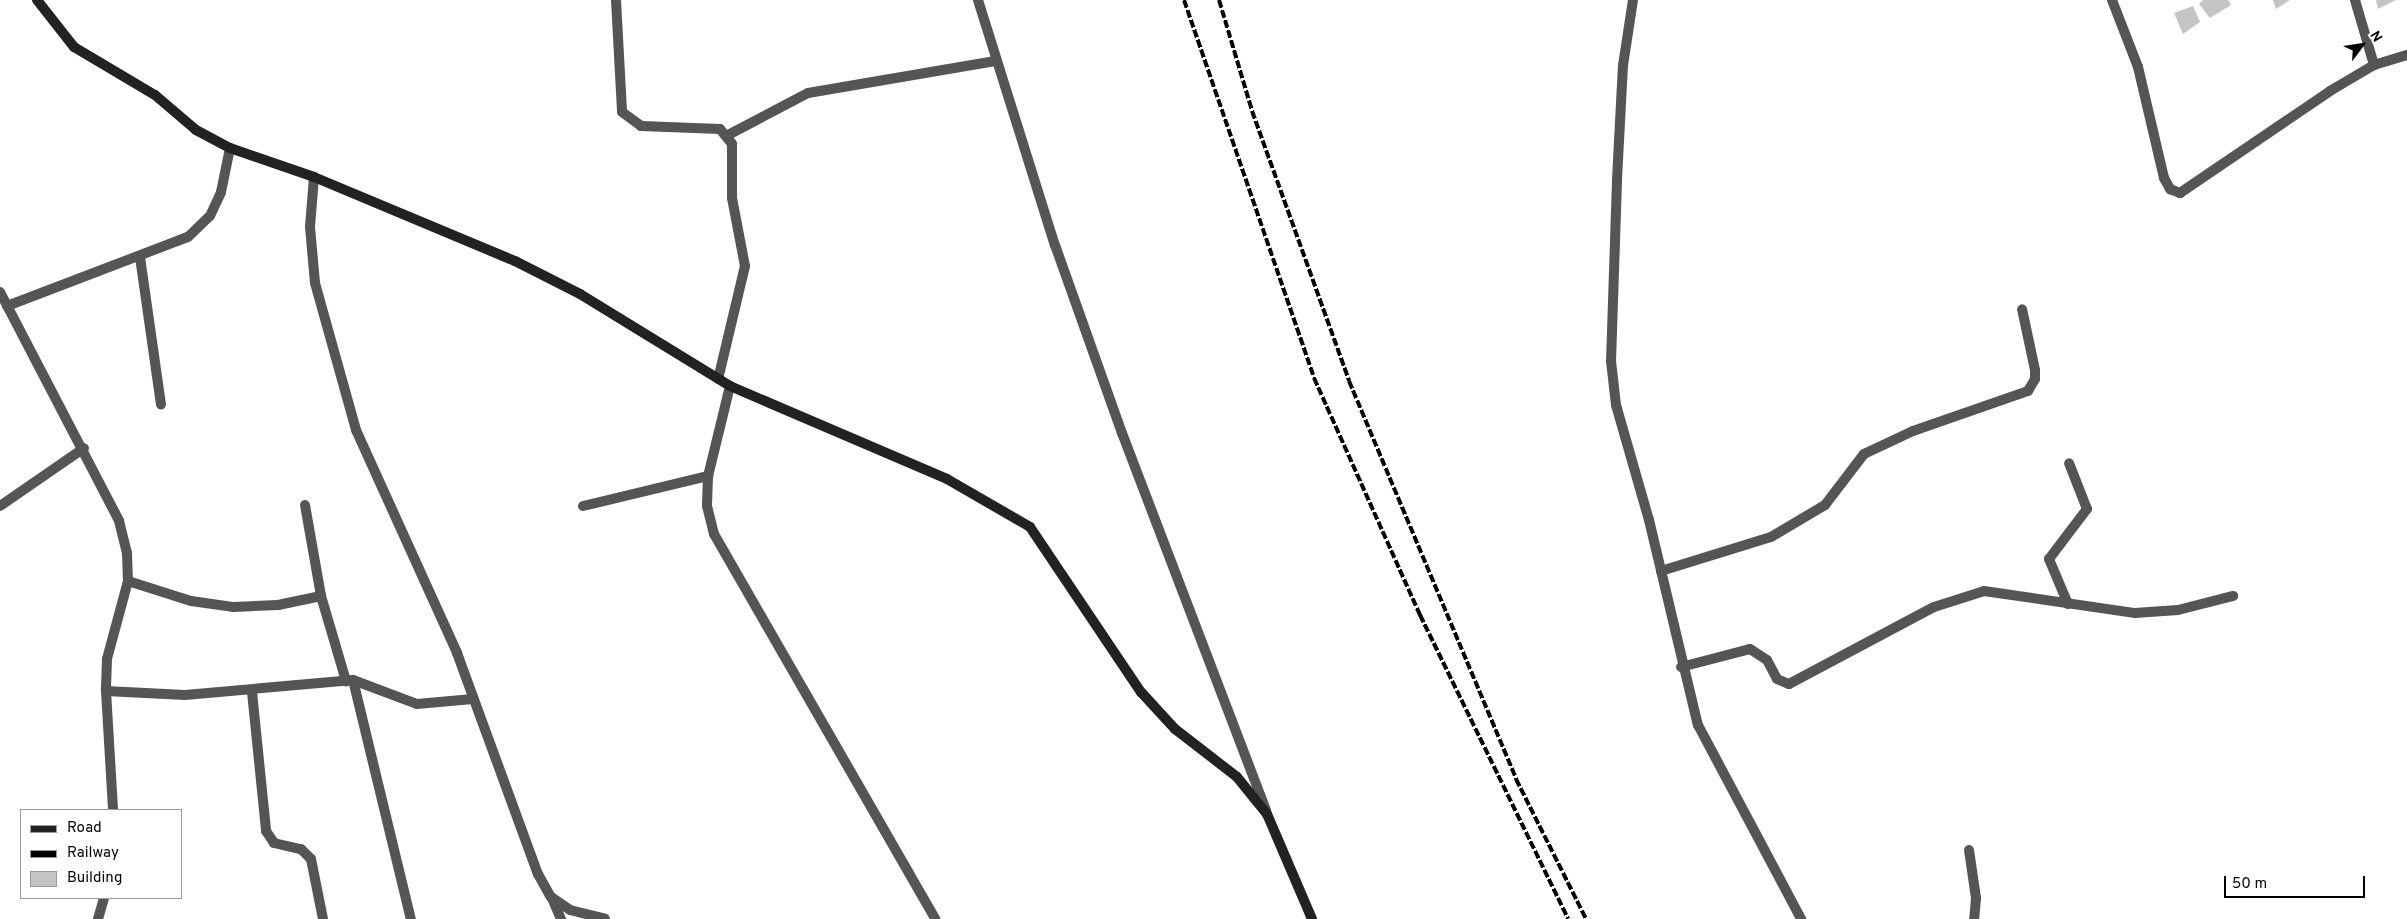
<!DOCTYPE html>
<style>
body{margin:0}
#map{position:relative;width:2407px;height:919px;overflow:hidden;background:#fff;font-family:Overpass,sans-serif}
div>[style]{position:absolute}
.building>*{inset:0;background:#c4c4c4}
.street>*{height:10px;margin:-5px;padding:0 5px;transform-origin:5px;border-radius:5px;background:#555}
.secondary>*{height:10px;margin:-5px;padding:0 5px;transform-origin:5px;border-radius:5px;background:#222}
.rail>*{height:4px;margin-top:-2px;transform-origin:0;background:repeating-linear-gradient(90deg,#000 0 8px,transparent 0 10.5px)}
span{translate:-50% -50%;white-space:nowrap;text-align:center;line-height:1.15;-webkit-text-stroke:4px #fff;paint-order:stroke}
.legend{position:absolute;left:20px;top:809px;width:162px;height:90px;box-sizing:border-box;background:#fff;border:1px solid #999;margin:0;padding:6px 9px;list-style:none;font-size:15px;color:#000}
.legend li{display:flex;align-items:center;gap:10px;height:25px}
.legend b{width:25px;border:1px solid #999}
.north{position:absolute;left:2337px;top:20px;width:50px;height:50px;-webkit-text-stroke:4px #fff;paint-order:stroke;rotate:59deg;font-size:14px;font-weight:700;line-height:20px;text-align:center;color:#000}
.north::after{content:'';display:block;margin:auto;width:18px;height:22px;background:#000;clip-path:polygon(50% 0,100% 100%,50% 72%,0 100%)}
.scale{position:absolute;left:2224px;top:876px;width:141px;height:22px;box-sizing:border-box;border:2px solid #000;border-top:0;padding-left:6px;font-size:15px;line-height:18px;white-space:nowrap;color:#000;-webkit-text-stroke:4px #fff;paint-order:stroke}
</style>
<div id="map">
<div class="building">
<div style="clip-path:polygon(2203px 0,2228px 0,2231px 5px,2210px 18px,2199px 4px)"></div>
<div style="clip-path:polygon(2273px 0,2290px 0,2276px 9px)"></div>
<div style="clip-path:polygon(2376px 0,2396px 0,2378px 9px)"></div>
<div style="clip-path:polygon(2193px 6px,2200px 22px,2183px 34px,2174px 13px)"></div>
</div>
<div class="street">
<div style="left:616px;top:0;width:112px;rotate:86.9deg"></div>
<div style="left:622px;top:112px;width:24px;rotate:36deg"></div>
<div style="left:641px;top:126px;width:79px;rotate:2.2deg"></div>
<div style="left:720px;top:129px;width:19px;rotate:51deg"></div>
<div style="left:732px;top:144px;width:54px;rotate:90deg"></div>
<div style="left:732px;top:198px;width:69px;rotate:79.2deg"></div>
<div style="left:745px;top:266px;width:116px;rotate:103.4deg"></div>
<div style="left:978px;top:0;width:257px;rotate:72.6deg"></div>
<div style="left:1055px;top:245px;width:200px;rotate:70.4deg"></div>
<div style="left:1122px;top:433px;width:404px;rotate:69.1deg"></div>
<div style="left:1633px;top:0;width:66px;rotate:98.7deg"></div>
<div style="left:1623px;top:65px;width:116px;rotate:93deg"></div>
<div style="left:1617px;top:181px;width:180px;rotate:91.9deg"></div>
<div style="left:1611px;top:361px;width:44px;rotate:83.5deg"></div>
<div style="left:1616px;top:405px;width:120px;rotate:74deg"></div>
<div style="left:1649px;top:520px;width:211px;rotate:76.6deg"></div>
<div style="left:1698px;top:725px;width:220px;rotate:62deg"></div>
<div style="left:2112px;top:0;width:72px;rotate:68.8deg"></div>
<div style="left:2138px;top:67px;width:114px;rotate:76.8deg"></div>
<div style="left:2164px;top:178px;width:13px;rotate:61deg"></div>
<div style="left:2170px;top:189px;width:11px;rotate:22deg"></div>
<div style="left:2180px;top:193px;width:181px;rotate:-34.2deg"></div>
<div style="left:2330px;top:91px;width:51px;rotate:-30.6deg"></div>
<div style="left:2374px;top:65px;width:34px;rotate:-17deg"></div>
<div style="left:2355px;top:0;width:68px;rotate:73.7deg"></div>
<div style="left:728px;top:135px;width:90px;rotate:-27.7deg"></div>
<div style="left:808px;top:93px;width:190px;rotate:-9.7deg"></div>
<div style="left:314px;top:177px;width:50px;rotate:94.6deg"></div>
<div style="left:310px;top:227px;width:56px;rotate:84.9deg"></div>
<div style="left:315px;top:283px;width:153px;rotate:74.4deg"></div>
<div style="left:356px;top:430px;width:245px;rotate:65.6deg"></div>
<div style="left:457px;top:653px;width:235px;rotate:69.9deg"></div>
<div style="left:538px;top:874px;width:26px;rotate:61deg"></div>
<div style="left:551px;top:897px;width:23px;rotate:34deg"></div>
<div style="left:570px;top:910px;width:36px;rotate:14deg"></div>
<div style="left:140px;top:257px;width:149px;rotate:81.9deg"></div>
<div style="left:0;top:292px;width:258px;rotate:62.5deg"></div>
<div style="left:119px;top:521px;width:33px;rotate:76deg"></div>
<div style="left:127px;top:553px;width:28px;rotate:88deg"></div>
<div style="left:128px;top:581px;width:81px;rotate:105.1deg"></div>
<div style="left:107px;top:659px;width:32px;rotate:92deg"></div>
<div style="left:106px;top:691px;width:79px;rotate:2.9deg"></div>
<div style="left:185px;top:695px;width:169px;rotate:-5.1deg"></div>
<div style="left:353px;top:680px;width:68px;rotate:20.6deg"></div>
<div style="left:417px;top:704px;width:56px;rotate:-5.1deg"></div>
<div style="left:7px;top:306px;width:194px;rotate:-20.9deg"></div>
<div style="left:188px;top:237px;width:30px;rotate:-44deg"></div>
<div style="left:210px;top:216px;width:26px;rotate:-65deg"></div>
<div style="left:221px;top:192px;width:45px;rotate:-78.4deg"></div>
<div style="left:730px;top:386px;width:93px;rotate:103.7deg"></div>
<div style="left:708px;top:476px;width:30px;rotate:92deg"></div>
<div style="left:707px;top:506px;width:29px;rotate:76deg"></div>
<div style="left:714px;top:534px;width:444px;rotate:60.1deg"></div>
<div style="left:305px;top:505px;width:92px;rotate:80deg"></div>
<div style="left:321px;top:596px;width:89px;rotate:73.6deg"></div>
<div style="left:0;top:506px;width:102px;rotate:-34.6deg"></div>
<div style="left:583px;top:506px;width:129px;rotate:-13.5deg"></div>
<div style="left:1661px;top:571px;width:115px;rotate:-17.2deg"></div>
<div style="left:1771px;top:537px;width:63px;rotate:-30.7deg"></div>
<div style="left:1825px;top:505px;width:64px;rotate:-52.6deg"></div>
<div style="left:1864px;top:454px;width:54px;rotate:-25.1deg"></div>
<div style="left:1913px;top:431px;width:122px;rotate:-19.2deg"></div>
<div style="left:2028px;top:391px;width:14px;rotate:-60deg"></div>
<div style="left:2035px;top:379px;width:9px;rotate:-90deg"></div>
<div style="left:2035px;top:370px;width:62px;rotate:-102deg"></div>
<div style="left:128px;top:581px;width:66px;rotate:17.6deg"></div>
<div style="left:191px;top:601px;width:42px;rotate:8.1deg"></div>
<div style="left:233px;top:607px;width:45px;rotate:-2.5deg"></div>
<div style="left:278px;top:605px;width:44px;rotate:-11.8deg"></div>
<div style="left:2068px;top:604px;width:49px;rotate:-112.9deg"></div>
<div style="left:2049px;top:559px;width:63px;rotate:-52.8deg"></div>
<div style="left:2087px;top:509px;width:49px;rotate:-111.4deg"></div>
<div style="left:1681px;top:667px;width:71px;rotate:-14.6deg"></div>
<div style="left:1750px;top:649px;width:20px;rotate:33deg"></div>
<div style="left:1767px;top:660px;width:21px;rotate:62deg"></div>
<div style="left:1777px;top:679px;width:13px;rotate:23deg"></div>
<div style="left:1789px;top:684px;width:164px;rotate:-28deg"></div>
<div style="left:1934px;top:607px;width:52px;rotate:-17.7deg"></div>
<div style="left:1984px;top:591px;width:153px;rotate:8.3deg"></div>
<div style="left:2135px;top:613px;width:43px;rotate:-4deg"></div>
<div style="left:2178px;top:610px;width:57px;rotate:-14.3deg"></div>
<div style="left:353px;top:680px;width:246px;rotate:76.4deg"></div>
<div style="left:106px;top:691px;width:119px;rotate:86.6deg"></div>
<div style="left:252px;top:692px;width:140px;rotate:84.2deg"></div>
<div style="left:266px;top:831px;width:14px;rotate:56deg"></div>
<div style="left:274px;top:843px;width:28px;rotate:13deg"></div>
<div style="left:301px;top:849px;width:14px;rotate:45deg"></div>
<div style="left:311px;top:859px;width:61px;rotate:78.7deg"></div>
<div style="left:1969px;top:850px;width:49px;rotate:81.7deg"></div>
<div style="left:1976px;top:898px;width:21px;rotate:95deg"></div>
<div style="left:552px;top:898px;width:23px;rotate:67deg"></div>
<div style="left:98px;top:919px;width:22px;rotate:-74deg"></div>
</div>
<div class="secondary">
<div style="left:37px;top:0;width:60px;rotate:51.8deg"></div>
<div style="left:74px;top:47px;width:94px;rotate:30.7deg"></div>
<div style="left:155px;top:95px;width:54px;rotate:40.5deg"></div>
<div style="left:196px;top:130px;width:38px;rotate:28deg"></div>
<div style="left:230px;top:148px;width:89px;rotate:19deg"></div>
<div style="left:314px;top:177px;width:218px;rotate:22.7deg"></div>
<div style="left:515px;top:261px;width:73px;rotate:26.9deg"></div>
<div style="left:580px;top:294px;width:176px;rotate:31.5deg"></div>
<div style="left:730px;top:386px;width:236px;rotate:23.2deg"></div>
<div style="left:947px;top:479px;width:96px;rotate:30deg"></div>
<div style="left:1030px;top:527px;width:199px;rotate:56.1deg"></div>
<div style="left:1141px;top:692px;width:50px;rotate:47.4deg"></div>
<div style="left:1175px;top:729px;width:78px;rotate:37.7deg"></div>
<div style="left:1237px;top:777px;width:48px;rotate:51deg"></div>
<div style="left:1267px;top:814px;width:114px;rotate:66.8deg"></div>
</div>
<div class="rail">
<div style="left:1184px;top:0;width:400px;rotate:71deg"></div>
<div style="left:1314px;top:378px;width:260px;rotate:65.9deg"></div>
<div style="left:1420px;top:615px;width:338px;rotate:64deg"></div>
<div style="left:1219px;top:0;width:116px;rotate:73.4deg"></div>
<div style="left:1252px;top:111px;width:287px;rotate:70.2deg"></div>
<div style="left:1349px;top:381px;width:432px;rotate:67.2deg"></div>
<div style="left:1516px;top:779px;width:157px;rotate:63.4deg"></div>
</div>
<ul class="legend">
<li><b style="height:6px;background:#222"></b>Road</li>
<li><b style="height:6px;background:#000"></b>Railway</li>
<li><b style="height:14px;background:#c4c4c4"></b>Building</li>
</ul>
<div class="north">N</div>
<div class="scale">50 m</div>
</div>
